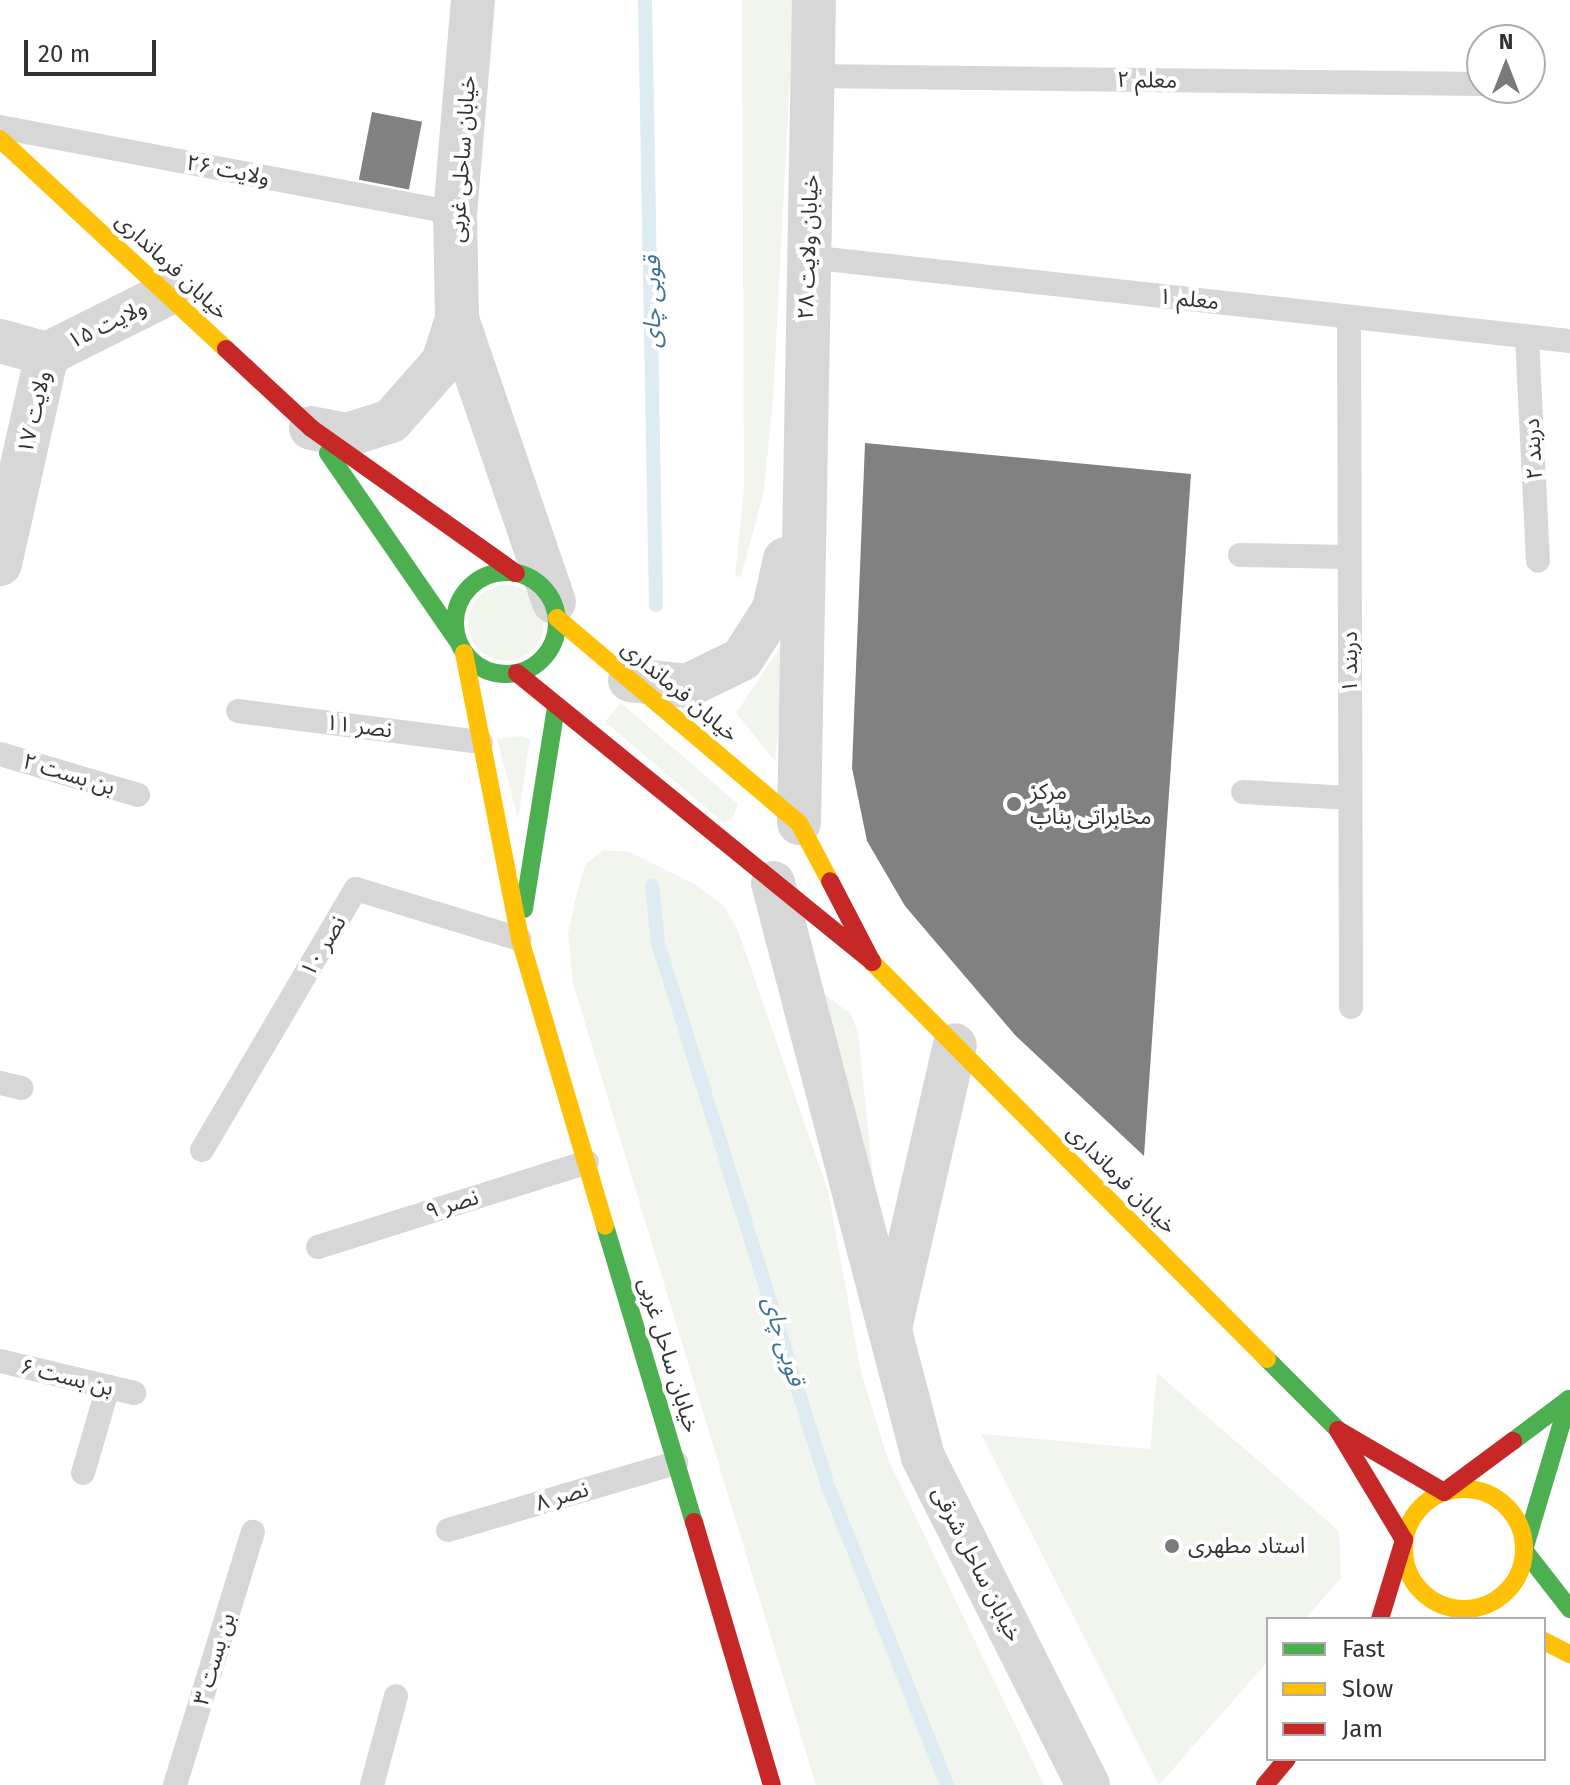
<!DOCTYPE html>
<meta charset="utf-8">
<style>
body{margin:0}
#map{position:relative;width:1570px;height:1785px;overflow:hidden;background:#fff;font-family:"Fira Sans","Noto Sans Arabic",sans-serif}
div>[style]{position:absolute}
.green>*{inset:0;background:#f1f5ed}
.round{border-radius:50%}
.stream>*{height:14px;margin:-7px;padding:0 7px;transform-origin:7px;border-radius:7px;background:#ddebf3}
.building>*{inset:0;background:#818181;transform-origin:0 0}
.lane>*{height:24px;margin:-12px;padding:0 12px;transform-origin:12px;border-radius:12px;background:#d7d7d7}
.street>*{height:44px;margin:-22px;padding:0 22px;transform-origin:22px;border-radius:22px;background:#d7d7d7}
.fast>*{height:18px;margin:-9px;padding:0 9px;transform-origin:9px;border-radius:9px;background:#4caf50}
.fast>.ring{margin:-9px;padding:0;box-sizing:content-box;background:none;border:18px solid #4caf50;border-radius:50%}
.slow>*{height:18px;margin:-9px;padding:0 9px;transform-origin:9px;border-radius:9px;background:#ffc107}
.slow>.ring{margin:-9px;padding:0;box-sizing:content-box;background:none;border:18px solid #ffc107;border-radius:50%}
.jam>*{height:18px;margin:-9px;padding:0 9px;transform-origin:9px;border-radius:9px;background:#c62828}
.dots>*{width:22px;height:22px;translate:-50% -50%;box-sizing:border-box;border:4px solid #fff;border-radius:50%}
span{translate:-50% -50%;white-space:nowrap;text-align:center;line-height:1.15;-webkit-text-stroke:8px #fff;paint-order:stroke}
.street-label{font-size:22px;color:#333}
.poi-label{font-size:22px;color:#333}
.left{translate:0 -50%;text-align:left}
.water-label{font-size:24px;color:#3f7597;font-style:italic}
.legend{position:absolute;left:1266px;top:1617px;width:280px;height:144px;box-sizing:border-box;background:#fff;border:2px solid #adadad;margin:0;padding:10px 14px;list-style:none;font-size:24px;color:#333}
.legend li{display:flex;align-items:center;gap:16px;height:40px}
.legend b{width:40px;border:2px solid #adadad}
.north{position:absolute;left:1466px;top:24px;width:80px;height:80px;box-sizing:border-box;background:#fff;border:2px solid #adadad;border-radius:50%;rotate:0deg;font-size:22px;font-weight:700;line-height:32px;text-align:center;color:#333}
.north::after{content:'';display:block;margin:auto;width:28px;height:36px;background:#7a7a7a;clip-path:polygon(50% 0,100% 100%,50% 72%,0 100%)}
.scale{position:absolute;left:24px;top:40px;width:132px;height:36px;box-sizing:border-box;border:4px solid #333;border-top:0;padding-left:10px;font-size:24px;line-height:28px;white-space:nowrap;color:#333;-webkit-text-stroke:6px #fff;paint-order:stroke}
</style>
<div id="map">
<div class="green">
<div style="clip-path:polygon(742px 0,794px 0,773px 400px,764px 491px,741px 577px,735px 576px,744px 489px)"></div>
<div class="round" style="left:468px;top:585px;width:76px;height:76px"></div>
<div style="clip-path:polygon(787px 637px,775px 761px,736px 713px)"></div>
<div style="clip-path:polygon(621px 703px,738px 804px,732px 819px,723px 822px,605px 722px)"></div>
<div style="clip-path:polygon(520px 736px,530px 739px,518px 819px,497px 739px)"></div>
<div style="clip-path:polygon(603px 850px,629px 852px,696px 885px,723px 905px,737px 928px,828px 1191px,861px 1372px,887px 1457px,1044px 1785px,816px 1785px,573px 983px,568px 934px,576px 897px,585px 865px)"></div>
<div style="clip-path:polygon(824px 994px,851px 1014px,858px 1033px,875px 1194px)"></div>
<div style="clip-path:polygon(1157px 1373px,1339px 1531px,1341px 1578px,1305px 1619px,1268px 1619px,1268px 1661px,1159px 1785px,981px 1434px,1150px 1449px)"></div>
</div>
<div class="stream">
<div style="left:645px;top:0;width:605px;rotate:88.96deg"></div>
<div style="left:652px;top:886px;width:57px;rotate:84deg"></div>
<div style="left:658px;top:943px;width:569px;rotate:72.62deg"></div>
<div style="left:828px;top:1486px;width:322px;rotate:68.3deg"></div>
</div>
<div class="building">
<div style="left:372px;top:112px;width:51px;height:69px;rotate:11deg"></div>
<div style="clip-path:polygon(865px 443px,1191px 474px,1144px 1156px,1015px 1035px,905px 906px,867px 841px,852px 768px)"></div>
</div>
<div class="lane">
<div style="left:812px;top:76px;width:670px;rotate:0.68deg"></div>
<div style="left:0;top:127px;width:463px;rotate:10.7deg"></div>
<div style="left:808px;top:257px;width:767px;rotate:6.29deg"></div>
<div style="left:1349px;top:317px;width:690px;rotate:89.83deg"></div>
<div style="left:1527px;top:337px;width:224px;rotate:87.2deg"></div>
<div style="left:1240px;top:555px;width:109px;rotate:1.1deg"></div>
<div style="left:238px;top:711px;width:245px;rotate:7.3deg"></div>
<div style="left:0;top:754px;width:144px;rotate:16.5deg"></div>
<div style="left:1243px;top:792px;width:107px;rotate:3.2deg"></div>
<div style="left:0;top:1083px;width:22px;rotate:13deg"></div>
<div style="left:202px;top:1150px;width:303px;rotate:-59.5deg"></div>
<div style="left:356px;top:889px;width:171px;rotate:17deg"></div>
<div style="left:318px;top:1247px;width:282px;rotate:-17.5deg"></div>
<div style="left:0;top:1361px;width:138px;rotate:13.4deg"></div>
<div style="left:83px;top:1473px;width:90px;rotate:-73.8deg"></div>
<div style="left:448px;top:1530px;width:238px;rotate:-16.4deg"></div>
<div style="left:175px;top:1785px;width:265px;rotate:-72.9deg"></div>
<div style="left:372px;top:1785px;width:92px;rotate:-74.9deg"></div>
</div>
<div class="street">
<div style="left:473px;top:0;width:214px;rotate:94.8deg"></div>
<div style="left:455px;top:213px;width:106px;rotate:88.9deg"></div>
<div style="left:457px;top:319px;width:299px;rotate:71.1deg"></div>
<div style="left:0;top:341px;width:49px;rotate:15.5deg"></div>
<div style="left:47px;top:354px;width:134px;rotate:-26.6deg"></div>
<div style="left:311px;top:428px;width:37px;rotate:11deg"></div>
<div style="left:347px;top:435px;width:46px;rotate:-17.7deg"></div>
<div style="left:391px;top:421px;width:79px;rotate:-48.6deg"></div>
<div style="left:443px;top:362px;width:45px;rotate:-72deg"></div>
<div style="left:0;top:564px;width:215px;rotate:-77.4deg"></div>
<div style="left:630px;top:680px;width:57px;rotate:6deg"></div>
<div style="left:687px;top:686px;width:61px;rotate:-26.1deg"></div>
<div style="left:742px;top:659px;width:59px;rotate:-57.4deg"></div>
<div style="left:774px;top:609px;width:51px;rotate:-77.6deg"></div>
<div style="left:799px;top:823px;width:823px;rotate:-88.96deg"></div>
<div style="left:773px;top:883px;width:593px;rotate:75.35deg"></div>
<div style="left:923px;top:1457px;width:367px;rotate:63.3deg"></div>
<div style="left:890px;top:1328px;width:290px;rotate:-77.1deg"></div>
</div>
<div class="fast">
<div style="left:328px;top:453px;width:227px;rotate:55.4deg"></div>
<div class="ring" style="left:455px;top:572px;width:84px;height:84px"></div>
<div style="left:524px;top:909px;width:206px;rotate:-81deg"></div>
<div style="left:605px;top:1226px;width:309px;rotate:73.3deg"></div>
<div style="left:1267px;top:1359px;width:100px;rotate:45deg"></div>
<div style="left:1513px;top:1441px;width:70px;rotate:-36.9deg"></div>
<div style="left:1569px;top:1399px;width:158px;rotate:106.6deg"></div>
<div style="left:1524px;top:1550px;width:75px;rotate:52.1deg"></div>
</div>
<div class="slow">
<div style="left:0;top:139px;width:309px;rotate:42.9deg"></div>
<div style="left:557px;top:618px;width:317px;rotate:40.3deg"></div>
<div style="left:799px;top:823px;width:66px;rotate:61.9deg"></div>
<div style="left:464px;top:653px;width:291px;rotate:78.9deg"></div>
<div style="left:520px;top:939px;width:299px;rotate:73.5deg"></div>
<div style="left:872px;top:962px;width:560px;rotate:45.14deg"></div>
<div class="ring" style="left:1404px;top:1489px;width:102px;height:102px"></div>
<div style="left:1544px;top:1641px;width:29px;rotate:27deg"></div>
</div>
<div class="jam">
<div style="left:226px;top:349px;width:116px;rotate:42.9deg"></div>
<div style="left:311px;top:428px;width:251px;rotate:35.3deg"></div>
<div style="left:517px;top:673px;width:458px;rotate:39.1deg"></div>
<div style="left:872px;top:962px;width:91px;rotate:-117.4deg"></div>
<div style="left:694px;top:1522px;width:274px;rotate:73.5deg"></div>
<div style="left:1380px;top:1619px;width:83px;rotate:-73.1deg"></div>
<div style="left:1404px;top:1540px;width:128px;rotate:-121deg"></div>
<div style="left:1338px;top:1430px;width:123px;rotate:30.3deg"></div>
<div style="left:1444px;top:1492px;width:86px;rotate:-36.5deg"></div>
<div style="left:1265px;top:1785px;width:34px;rotate:-50deg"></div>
</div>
<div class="dots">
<div style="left:1014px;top:804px;background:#7a7a7a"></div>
<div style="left:1172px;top:1546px;background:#7a7a7a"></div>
</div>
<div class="street-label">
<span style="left:1147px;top:80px;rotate:1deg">معلم ۲</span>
<span style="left:462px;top:159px;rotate:-86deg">خیابان ساحلی غربی</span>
<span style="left:228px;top:170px;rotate:11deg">ولایت ۲۶</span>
<span style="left:808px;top:247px;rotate:-88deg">خیابان ولایت ۲۸</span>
<span style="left:172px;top:266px;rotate:43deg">خیابان فرمانداری</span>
<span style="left:1189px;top:299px;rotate:6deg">معلم ۱</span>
<span style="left:107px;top:324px;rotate:-26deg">ولایت ۱۵</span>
<span style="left:34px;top:412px;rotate:-77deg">ولایت ۱۷</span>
<span style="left:1533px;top:449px;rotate:-93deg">دربند ۲</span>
<span style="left:1350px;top:662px;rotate:-90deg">دربند ۱</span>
<span style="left:680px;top:691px;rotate:40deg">خیابان فرمانداری</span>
<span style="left:359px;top:726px;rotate:7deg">نصر ۱۱</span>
<span style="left:69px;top:774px;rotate:17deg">بن بست ۲</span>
<span style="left:323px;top:946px;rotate:-59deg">نصر ۱۰</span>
<span style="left:1122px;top:1179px;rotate:45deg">خیابان فرمانداری</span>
<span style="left:452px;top:1204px;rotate:-17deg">نصر ۹</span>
<span style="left:669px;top:1355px;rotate:73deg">خیابان ساحل غربی</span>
<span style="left:67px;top:1377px;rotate:14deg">بن بست ۶</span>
<span style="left:562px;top:1496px;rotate:-17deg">نصر ۸</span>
<span style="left:977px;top:1564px;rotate:63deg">خیابان ساحل شرقی</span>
<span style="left:214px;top:1659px;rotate:-73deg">بن بست ۳</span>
</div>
<div class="poi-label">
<span class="left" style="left:1030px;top:804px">مرکز<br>مخابراتی بناب</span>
<span class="left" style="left:1188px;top:1546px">استاد مطهری</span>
</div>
<div class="water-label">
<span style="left:653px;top:302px;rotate:-90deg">قوبی چای</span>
<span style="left:783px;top:1341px;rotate:73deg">قوبی چای</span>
</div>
<ul class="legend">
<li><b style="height:10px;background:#4caf50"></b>Fast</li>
<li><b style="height:10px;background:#ffc107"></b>Slow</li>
<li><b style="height:10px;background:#c62828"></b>Jam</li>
</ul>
<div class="north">N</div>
<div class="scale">20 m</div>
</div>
